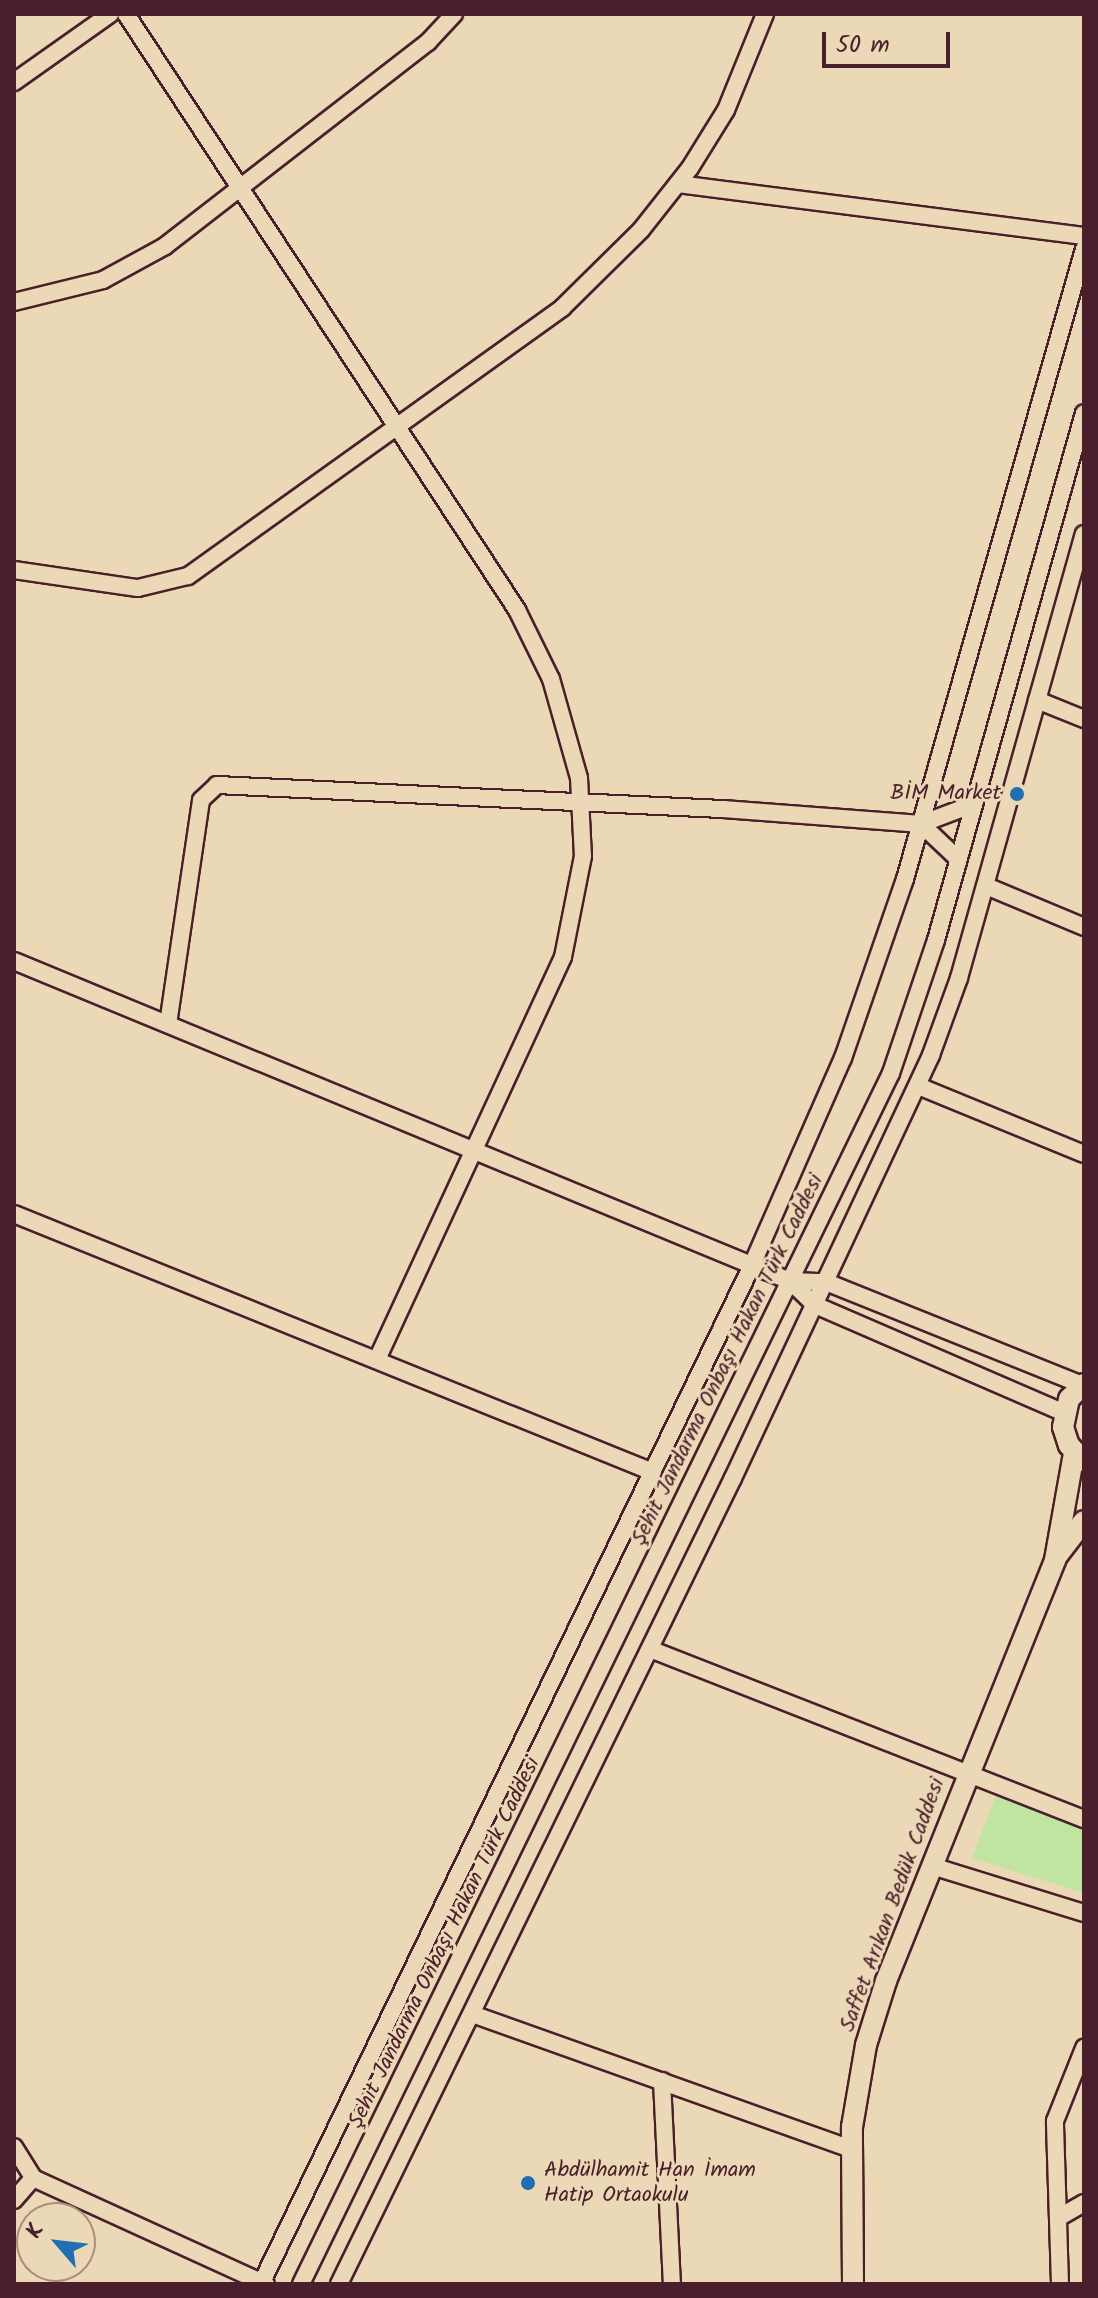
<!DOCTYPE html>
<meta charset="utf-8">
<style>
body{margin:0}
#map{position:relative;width:1098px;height:2298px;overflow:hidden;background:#ebd8b6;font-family:Kalam,sans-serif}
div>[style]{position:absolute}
.green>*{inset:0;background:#bfe5a0}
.roads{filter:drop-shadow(2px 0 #4a1f2b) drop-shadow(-2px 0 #4a1f2b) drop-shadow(0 2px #4a1f2b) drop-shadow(0 -2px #4a1f2b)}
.minor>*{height:16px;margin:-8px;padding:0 8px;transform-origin:8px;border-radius:8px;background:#ebd8b6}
.tertiary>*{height:20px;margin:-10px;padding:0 10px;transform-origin:10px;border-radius:10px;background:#ebd8b6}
.dots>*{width:22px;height:22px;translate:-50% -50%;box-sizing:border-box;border:4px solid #ebd8b6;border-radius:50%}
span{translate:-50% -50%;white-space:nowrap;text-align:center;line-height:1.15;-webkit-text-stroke:6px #ebd8b6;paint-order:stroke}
.poi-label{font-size:22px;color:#4a1f2b}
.right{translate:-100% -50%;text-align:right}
.left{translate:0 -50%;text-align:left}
.street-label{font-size:22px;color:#4a1f2b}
.frame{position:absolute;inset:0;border:16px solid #4a1f2b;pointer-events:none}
.north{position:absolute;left:16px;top:2202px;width:80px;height:80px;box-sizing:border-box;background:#ebd8b6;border:2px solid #ab8e7e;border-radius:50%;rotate:298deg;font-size:22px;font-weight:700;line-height:32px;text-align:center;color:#4a1f2b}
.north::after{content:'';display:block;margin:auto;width:28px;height:36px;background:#1f6fb2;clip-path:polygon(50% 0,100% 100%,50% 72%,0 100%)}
.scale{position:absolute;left:822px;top:32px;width:128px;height:36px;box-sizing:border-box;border:4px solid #4a1f2b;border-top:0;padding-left:10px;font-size:24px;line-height:28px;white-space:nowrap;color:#4a1f2b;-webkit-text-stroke:6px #ebd8b6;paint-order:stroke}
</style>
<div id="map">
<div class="green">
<div style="clip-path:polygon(998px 1790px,1084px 1823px,1084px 1893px,972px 1858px)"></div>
</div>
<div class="roads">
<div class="minor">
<div style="left:126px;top:14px;width:713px;rotate:56.73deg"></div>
<div style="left:517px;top:610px;width:77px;rotate:63.8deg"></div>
<div style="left:551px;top:679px;width:103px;rotate:74.2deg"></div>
<div style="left:579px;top:778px;width:78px;rotate:87.1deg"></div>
<div style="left:583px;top:856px;width:103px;rotate:101.2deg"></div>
<div style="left:563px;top:957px;width:443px;rotate:114.8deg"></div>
<div style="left:14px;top:82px;width:118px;rotate:-35.3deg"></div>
<div style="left:678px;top:184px;width:409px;rotate:7.3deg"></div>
<div style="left:14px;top:302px;width:92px;rotate:-13.9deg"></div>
<div style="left:103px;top:280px;width:71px;rotate:-28.7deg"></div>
<div style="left:165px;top:246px;width:333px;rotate:-37.8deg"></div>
<div style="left:428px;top:42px;width:38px;rotate:-47deg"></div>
<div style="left:14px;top:570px;width:125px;rotate:8.3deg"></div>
<div style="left:138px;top:588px;width:51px;rotate:-13.5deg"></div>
<div style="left:188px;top:576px;width:460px;rotate:-35.6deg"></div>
<div style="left:562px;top:308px;width:111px;rotate:-44.6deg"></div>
<div style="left:641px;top:230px;width:79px;rotate:-51.7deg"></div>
<div style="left:690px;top:168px;width:68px;rotate:-58.2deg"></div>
<div style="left:726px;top:110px;width:104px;rotate:-67.9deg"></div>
<div style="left:1037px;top:700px;width:51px;rotate:22deg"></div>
<div style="left:921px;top:824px;width:51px;rotate:43.4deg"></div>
<div style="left:986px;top:886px;width:106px;rotate:22.7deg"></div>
<div style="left:14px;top:961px;width:839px;rotate:22.41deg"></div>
<div style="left:790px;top:1281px;width:36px;rotate:2deg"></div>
<div style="left:826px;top:1282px;width:276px;rotate:21.9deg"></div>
<div style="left:168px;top:1024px;width:226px;rotate:-81.6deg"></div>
<div style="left:201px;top:800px;width:22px;rotate:-43deg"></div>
<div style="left:217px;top:785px;width:507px;rotate:2.72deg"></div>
<div style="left:723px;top:809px;width:199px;rotate:4.3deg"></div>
<div style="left:921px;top:824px;width:57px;rotate:-20.7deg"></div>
<div style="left:918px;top:1086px;width:179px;rotate:22.3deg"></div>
<div style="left:14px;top:1214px;width:689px;rotate:21.99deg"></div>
<div style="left:790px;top:1281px;width:35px;rotate:44deg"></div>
<div style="left:815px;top:1305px;width:271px;rotate:23.4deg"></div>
<div style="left:650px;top:1649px;width:466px;rotate:21.4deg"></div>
<div style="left:932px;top:1866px;width:159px;rotate:17.2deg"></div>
<div style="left:472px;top:2014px;width:403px;rotate:19.6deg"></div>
<div style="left:662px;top:2081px;width:203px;rotate:87.2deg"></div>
<div style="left:14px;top:2147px;width:36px;rotate:58deg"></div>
<div style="left:33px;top:2178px;width:256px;rotate:24.5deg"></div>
<div style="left:14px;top:2200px;width:29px;rotate:-49deg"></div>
<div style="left:1058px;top:2218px;width:30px;rotate:-30deg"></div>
<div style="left:261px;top:2284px;width:1131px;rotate:-64.27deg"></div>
<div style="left:752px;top:1265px;width:226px;rotate:-66.3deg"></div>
<div style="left:843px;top:1058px;width:189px;rotate:-70.9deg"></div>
<div style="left:905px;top:879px;width:655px;rotate:-74.14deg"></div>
<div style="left:301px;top:2284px;width:1347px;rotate:-64.02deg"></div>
<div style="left:891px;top:1073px;width:140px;rotate:-71.3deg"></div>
<div style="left:936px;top:940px;width:547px;rotate:-74.31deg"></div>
<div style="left:339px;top:2284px;width:897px;rotate:-63.95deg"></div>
<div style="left:733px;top:1478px;width:467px;rotate:-64.9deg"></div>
<div style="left:931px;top:1055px;width:82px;rotate:-70deg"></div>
<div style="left:959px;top:978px;width:461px;rotate:-74.3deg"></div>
<div style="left:1060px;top:2284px;width:163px;rotate:-91.8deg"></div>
<div style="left:1055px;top:2121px;width:79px;rotate:-68.3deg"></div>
</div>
<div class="tertiary">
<div style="left:1084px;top:1384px;width:21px;rotate:135deg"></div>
<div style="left:1069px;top:1399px;width:29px;rotate:102deg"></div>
<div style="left:1063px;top:1427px;width:19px;rotate:72deg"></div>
<div style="left:1069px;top:1445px;width:22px;rotate:47deg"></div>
<div style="left:1057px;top:1556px;width:44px;rotate:-52.4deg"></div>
<div style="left:853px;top:2284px;width:157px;rotate:-90.4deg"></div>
<div style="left:852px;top:2127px;width:83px;rotate:-80.3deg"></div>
<div style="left:866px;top:2045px;width:67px;rotate:-72.6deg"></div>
<div style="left:886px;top:1981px;width:454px;rotate:-68.1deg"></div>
<div style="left:1055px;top:1560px;width:109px;rotate:-79.9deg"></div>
</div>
</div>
<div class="dots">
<div style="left:1017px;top:794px;background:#1f6fb2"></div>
<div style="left:528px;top:2183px;background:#1f6fb2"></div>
</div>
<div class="poi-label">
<span class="right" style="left:1001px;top:794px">BİM Market</span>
<span class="left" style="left:544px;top:2183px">Abdülhamit Han İmam<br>Hatip Ortaokulu</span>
</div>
<div class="street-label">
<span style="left:728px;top:1360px;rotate:-64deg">Şehit Jandarma Onbaşı Hakan Türk Caddesi</span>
<span style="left:893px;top:1905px;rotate:-70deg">Saffet Arıkan Bedük Caddesi</span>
<span style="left:445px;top:1943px;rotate:-64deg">Şehit Jandarma Onbaşı Hakan Türk Caddesi</span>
</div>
<div class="frame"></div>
<div class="north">K</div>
<div class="scale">50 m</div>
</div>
